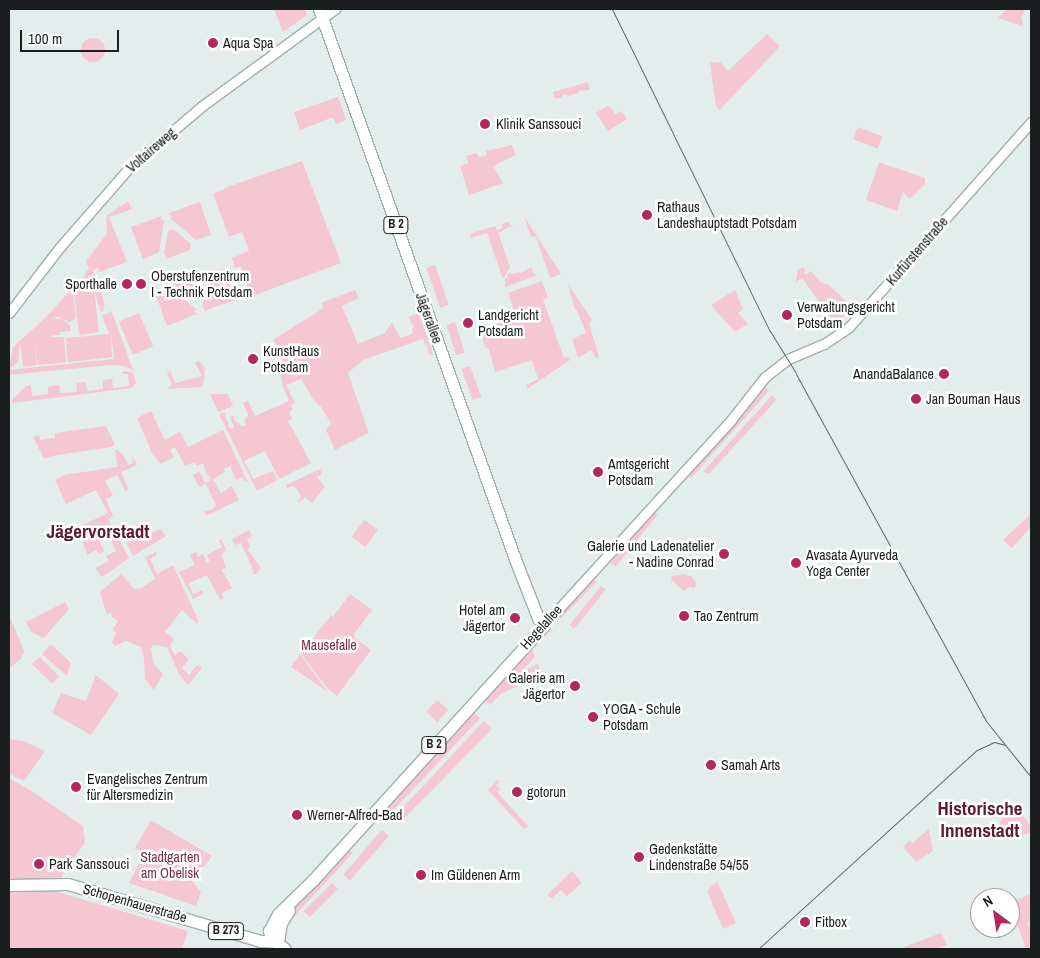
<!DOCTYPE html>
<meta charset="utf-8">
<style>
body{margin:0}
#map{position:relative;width:1040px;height:958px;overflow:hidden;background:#e2edec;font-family:"Archivo Narrow",sans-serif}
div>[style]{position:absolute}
.green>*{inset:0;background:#f5c7d3;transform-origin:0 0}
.round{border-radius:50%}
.roads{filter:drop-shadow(1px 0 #a3aeae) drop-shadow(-1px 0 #a3aeae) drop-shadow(0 1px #a3aeae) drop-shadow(0 -1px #a3aeae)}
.minor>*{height:9px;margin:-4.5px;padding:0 4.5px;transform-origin:4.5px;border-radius:4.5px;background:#fff}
.major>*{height:11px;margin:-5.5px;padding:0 5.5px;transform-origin:5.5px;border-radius:5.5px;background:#fff}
.tram>*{height:1px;margin:-0.5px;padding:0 0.5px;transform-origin:0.5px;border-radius:0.5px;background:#606766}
.dots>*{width:14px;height:14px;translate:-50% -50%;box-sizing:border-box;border:2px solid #fff;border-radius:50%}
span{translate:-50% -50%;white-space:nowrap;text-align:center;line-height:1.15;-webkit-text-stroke:5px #fff;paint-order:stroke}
.shield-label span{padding:1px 4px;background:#fff;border:1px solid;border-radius:4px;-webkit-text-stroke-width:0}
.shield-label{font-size:12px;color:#1a1e1e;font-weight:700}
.poi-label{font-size:14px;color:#1a1e1e}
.left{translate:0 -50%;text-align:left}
.right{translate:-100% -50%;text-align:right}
.street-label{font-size:14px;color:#1a1e1e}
.park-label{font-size:14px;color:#7a2f48}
.district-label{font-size:19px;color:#5d1a33;font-weight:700}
.frame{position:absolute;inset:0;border:10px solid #1a1e1e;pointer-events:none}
.north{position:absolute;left:970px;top:888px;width:50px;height:50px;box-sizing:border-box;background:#fff;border:1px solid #a3a5a5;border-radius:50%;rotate:329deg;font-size:14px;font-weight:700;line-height:20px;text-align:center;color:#1a1e1e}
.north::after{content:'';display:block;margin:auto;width:18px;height:22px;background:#b32660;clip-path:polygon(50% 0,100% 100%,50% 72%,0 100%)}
.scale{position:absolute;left:20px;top:30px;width:99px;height:22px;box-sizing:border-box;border:2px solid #1a1e1e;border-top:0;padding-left:6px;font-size:15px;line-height:18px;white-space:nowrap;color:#1a1e1e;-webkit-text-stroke:4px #fff;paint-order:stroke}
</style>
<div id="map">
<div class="green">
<div style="clip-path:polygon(274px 9px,305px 9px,307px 15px,283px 32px)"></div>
<div style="clip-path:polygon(1007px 9px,1022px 9px,1025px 12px,1021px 17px,1023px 26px,998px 18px)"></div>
<div style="clip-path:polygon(767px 34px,780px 46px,720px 110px,716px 107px,710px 63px,720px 62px,728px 71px)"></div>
<div class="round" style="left:81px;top:38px;width:24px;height:24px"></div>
<div style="clip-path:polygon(588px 82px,590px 90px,578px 91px,578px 93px,568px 96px,567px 94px,562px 95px,562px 97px,555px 99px,553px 92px)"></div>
<div style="clip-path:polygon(338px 97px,346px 120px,336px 124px,333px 117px,300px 130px,294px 112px)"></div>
<div style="clip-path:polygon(607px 106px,611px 108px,615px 114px,621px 111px,627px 119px,608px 131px,596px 113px)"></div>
<div style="left:858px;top:127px;width:26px;height:13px;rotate:21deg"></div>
<div style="clip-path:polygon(512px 145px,516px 155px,493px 166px,503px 183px,469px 195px,460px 166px,469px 163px,466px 156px,477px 153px,479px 157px,487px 155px,486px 151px)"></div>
<div style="clip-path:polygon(302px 161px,341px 263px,250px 297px,241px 266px,235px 268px,232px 258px,249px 251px,242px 232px,229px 237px,213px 194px,230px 186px)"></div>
<div style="clip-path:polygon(879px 162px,925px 178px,925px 184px,910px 199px,903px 192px,897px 211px,866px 200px)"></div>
<div style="clip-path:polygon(128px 201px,132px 209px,109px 217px,127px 262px,99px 272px,98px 268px,93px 270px,105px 305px,103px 307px,104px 311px,101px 312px,94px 289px,99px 332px,79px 335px,74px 292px,79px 291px,79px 284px,89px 268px,86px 261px,107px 234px,106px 216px)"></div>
<div style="clip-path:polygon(200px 202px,211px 235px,196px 240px,170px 218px,172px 217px,169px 213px)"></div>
<div style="clip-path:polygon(162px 216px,161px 220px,164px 220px,159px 252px,143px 259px,131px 227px)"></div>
<div style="clip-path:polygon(524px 216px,561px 274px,550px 278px,536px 236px,531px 237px)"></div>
<div style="clip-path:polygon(509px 221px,511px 226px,517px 226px,509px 227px,498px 233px,510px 267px,503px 279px,487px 233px,471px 238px,470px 234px,495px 226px,497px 230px,503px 228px,502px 224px)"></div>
<div style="clip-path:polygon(173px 229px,191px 244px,190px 250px,168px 258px,164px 254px,168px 231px)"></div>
<div style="left:435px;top:265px;width:42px;height:9px;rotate:71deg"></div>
<div style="clip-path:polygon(531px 267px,534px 274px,538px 275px,505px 287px,505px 280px,510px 272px,512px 274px,523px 272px)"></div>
<div style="clip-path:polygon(803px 267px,806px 271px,804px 272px,806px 275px,811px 271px,820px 282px,827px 285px,828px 284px,852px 307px,836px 325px,802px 278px,796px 282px,798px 270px)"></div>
<div style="clip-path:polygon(223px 269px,235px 300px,204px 311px,204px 307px,202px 308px,207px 274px)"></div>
<div style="clip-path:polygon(198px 270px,202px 274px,198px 297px,193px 299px,174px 284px,176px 278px)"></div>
<div style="clip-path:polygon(542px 281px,548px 298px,543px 300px,564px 358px,568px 357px,570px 360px,527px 389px,526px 385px,538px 379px,532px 360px,495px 372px,489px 349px,485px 347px,479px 330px,516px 317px,508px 293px)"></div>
<div style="clip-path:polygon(568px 284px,592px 320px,589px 323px,599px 357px,596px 358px,591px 350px,578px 358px,572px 339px,586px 333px,577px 310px,575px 310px)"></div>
<div style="clip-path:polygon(170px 287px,197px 310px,194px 311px,197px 314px,167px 326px,155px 293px)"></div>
<div style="clip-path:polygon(355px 290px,359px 298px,342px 306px,358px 344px,385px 333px,392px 322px,400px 338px,410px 335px,413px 333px,412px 328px,414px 327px,408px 317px,419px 313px,433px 354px,429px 355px,427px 344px,425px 345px,423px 339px,363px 360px,348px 373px,369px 433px,335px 450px,326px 430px,331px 423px,321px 407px,313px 399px,301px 379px,286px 385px,295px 403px,291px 405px,293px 410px,289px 412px,292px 419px,288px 421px,311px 463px,279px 479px,265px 451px,244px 461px,253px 479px,273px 471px,277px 480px,257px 491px,219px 414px,224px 412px,230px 429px,234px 427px,230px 417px,233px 416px,234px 420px,242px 426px,246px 425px,245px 419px,248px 415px,243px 403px,248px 400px,255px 416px,289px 401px,283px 387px,274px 339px,324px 308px,321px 303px)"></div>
<div style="clip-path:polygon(735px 290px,743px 309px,738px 313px,748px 324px,735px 332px,711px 305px)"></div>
<div style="clip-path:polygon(73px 291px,76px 318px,69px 323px,66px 320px,58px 317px,51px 318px,63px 319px,70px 326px,71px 331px,60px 332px,60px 335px,54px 335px,50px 337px,64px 337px,66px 362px,38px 365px,34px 339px,37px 365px,23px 367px,20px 342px,18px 362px,9px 369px,13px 347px,44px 319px,69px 292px)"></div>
<div style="clip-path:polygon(112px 312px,133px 370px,124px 366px,111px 365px,9px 375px,9px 370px,114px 359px,111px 333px,112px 357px,68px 362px,66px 338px,109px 334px,102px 315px)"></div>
<div style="left:139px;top:313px;width:36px;height:22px;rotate:67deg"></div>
<div style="left:455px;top:322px;width:32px;height:9px;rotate:72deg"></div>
<div style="clip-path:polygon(199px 361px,205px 368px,204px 381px,201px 387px,167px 389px,172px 385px,167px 373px,170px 371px,175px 383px,202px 376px,195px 362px)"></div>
<div style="left:470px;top:366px;width:33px;height:9px;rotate:70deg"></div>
<div style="clip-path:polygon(126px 371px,133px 373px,136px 383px,132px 388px,12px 403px,12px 400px,26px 386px,31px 385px,32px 396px,48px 394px,48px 387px,59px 385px,60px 393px,77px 392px,76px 383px,86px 382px,87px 391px,103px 389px,103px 380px,112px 379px,113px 388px,129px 386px,128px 374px,122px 374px,122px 372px)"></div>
<div style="clip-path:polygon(764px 385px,769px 391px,691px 478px,687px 474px)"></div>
<div style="clip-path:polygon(210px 394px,228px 394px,233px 406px,218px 412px)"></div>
<div style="clip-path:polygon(772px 395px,776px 400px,710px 473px,706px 473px,704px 471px)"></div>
<div style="clip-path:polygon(151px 411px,165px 440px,180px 432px,188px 447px,223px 430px,248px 482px,245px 481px,242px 477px,236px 480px,230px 466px,224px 469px,225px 472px,213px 479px,221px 493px,232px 486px,239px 500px,206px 516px,204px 512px,213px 509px,216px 505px,206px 484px,199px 487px,193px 475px,199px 471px,205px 483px,211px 480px,209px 475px,207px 476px,203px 463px,197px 466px,194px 462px,185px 466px,175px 447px,170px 450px,174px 457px,161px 464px,153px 455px,137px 418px)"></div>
<div style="clip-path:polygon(106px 426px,115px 445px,111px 447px,52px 456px,44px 459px,33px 437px,39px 435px,40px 440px,55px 438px,55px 433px)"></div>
<div style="clip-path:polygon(115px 449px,123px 454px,128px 465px,133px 463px,132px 455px,137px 465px,121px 472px,128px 488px,126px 492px,117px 475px,105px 481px,113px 495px,106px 499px,113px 516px,108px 519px,129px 558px,102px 577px,95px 568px,109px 561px,106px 556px,116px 551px,109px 536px,99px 541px,104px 551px,99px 554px,96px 550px,87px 555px,79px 527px,108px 513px,96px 490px,66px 504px,55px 480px,64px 475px,117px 467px)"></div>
<div style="clip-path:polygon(320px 469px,322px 474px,317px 477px,325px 487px,312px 503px,305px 497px,300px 502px,297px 501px,301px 497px,297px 489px,293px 486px,287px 488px,286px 485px)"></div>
<div style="left:653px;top:511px;width:6px;height:67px;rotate:39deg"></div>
<div style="clip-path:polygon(1031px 514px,1031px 527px,1012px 548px,1003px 540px)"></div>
<div style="left:364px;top:520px;width:17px;height:21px;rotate:36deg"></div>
<div style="clip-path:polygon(161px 529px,166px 536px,133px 556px,126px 543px)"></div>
<div style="clip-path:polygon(249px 530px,252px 536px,247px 539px,250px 546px,248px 550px,261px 568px,255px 575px,252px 573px,254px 572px,241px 543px,235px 545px,232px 539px)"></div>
<div style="clip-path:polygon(221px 539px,226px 550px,221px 555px,226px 567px,222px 570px,232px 588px,222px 593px,224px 599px,220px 600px,207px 575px,188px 584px,193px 594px,202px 590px,204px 594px,193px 599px,179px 572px,195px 565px,190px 555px,196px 552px,198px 557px,203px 554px,207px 563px,210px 562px,207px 555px,222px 547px,219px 541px)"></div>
<div style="clip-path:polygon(156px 552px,157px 555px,150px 559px,157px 574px,173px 565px,199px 622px,197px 624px,182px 610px,165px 632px,174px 639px,170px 646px,175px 655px,180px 651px,189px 659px,182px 668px,189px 675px,197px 665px,202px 668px,188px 685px,179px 674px,167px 647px,153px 645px,151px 648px,153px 663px,163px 674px,154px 690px,145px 679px,144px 659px,141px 647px,126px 641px,115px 646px,112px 642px,116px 633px,113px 629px,118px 621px,112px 617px,111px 612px,107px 615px,100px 592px,121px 574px,134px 589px,141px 588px,155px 579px,145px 557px)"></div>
<div style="clip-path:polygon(683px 574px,691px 576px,696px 582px,695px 588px,689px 587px,684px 591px,671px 580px,672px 576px)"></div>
<div style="left:592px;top:577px;width:7px;height:51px;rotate:45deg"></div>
<div style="left:601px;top:586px;width:6px;height:50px;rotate:39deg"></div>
<div style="clip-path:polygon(350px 594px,372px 610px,354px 634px,355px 638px,371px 650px,337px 696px,328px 689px,301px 654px,331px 615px,333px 617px)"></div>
<div style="clip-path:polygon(65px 602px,69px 609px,44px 638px,31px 632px,26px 622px)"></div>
<div style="clip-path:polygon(9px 615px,24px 651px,21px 659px,9px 668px)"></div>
<div style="clip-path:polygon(51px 644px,71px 663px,67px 676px,42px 654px)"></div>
<div style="clip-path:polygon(531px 645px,535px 657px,490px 705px,483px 698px)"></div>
<div style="clip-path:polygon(300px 654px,327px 691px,291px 667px)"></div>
<div style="left:39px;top:657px;width:28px;height:10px;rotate:44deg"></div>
<div style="left:538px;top:664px;width:12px;height:66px;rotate:66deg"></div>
<div style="clip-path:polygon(96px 675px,119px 694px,91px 735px,52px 713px,61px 693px,86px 701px)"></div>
<div style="left:437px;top:700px;width:15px;height:16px;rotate:42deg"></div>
<div style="clip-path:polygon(472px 711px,480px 718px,390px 814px,384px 808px)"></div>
<div style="clip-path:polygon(484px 721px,492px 729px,400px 823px,394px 817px)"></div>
<div style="clip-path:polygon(9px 739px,23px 741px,45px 751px,24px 781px,9px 774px)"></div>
<div style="clip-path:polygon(9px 778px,30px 790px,83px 826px,85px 843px,66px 868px,55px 891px,188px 931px,182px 949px,9px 949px)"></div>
<div style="clip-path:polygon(498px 780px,499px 782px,496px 785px,500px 789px,497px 792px,528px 826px,524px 829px,488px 790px)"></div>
<div style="clip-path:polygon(1011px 802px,1031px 826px,1031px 832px,1007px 840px,999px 821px,1002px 820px,996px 808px)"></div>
<div style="clip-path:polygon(151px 820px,212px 856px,193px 882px,201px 892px,196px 906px,129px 883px,144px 854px,135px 848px)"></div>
<div style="clip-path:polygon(929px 829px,933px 851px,916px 862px,903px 847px,910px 840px,912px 843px)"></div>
<div style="left:382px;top:830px;width:9px;height:59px;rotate:41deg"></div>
<div style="clip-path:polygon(347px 848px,353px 853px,282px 929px,286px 915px)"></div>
<div style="clip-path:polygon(572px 871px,582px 883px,567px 896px,561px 890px,552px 898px,547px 895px)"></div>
<div style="clip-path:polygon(717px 881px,736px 923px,723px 929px,707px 891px)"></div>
<div style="left:332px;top:883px;width:8px;height:40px;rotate:45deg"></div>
<div style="clip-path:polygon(1031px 894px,1031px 920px,1028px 922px,1031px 934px,1031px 949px,1026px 949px,1010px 902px)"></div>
<div style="clip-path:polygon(941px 933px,947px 945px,936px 949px,906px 949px,904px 947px)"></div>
</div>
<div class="roads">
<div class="minor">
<div style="left:9px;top:313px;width:83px;rotate:-52.3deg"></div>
<div style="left:60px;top:247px;width:105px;rotate:-48.9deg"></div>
<div style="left:129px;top:168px;width:96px;rotate:-40.3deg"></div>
<div style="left:202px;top:106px;width:165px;rotate:-36.1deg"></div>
<div style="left:544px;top:625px;width:277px;rotate:-47.6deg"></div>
<div style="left:731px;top:420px;width:55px;rotate:-51.7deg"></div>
<div style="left:765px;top:377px;width:29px;rotate:-38deg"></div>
<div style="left:788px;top:359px;width:39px;rotate:-23deg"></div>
<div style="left:824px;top:344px;width:30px;rotate:-34deg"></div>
<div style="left:849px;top:327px;width:274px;rotate:-48.4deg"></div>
</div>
<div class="major">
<div style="left:9px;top:885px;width:59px;rotate:-1deg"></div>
<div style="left:68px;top:884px;width:200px;rotate:16.5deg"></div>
<div style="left:260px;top:941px;width:18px;rotate:3deg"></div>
<div style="left:278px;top:942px;width:19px;rotate:-81deg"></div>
<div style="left:281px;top:923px;width:15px;rotate:-58deg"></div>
<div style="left:285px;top:949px;width:16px;rotate:-142deg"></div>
<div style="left:272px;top:939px;width:9px;rotate:-111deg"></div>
<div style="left:269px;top:931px;width:19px;rotate:-62deg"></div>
<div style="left:278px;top:914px;width:49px;rotate:-44.2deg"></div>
<div style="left:313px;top:880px;width:344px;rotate:-47.8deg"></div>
<div style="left:544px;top:625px;width:9px;rotate:-131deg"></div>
<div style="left:538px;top:618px;width:63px;rotate:-111.3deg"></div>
<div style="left:515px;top:559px;width:584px;rotate:-109.61deg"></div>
</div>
</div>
<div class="tram">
<div style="left:612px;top:9px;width:359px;rotate:63.9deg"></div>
<div style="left:770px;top:331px;width:49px;rotate:58.2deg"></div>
<div style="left:796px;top:374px;width:396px;rotate:61.3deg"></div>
<div style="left:986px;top:721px;width:72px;rotate:51.2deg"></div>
<div style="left:758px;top:949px;width:296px;rotate:-42.3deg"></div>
<div style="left:977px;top:750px;width:19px;rotate:-25deg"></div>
<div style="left:994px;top:742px;width:11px;rotate:15deg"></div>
</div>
<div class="dots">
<div style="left:213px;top:43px;background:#b32660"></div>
<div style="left:485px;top:124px;background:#b32660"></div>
<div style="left:647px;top:215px;background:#b32660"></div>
<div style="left:127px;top:284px;background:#b32660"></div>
<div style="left:141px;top:284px;background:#b32660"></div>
<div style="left:787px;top:315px;background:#b32660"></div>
<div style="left:468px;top:323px;background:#b32660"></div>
<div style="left:253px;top:359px;background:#b32660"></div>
<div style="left:944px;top:374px;background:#b32660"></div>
<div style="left:916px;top:399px;background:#b32660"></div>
<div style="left:598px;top:472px;background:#b32660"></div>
<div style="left:724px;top:554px;background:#b32660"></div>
<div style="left:796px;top:563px;background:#b32660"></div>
<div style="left:684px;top:616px;background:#b32660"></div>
<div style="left:515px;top:618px;background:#b32660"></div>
<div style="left:575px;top:686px;background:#b32660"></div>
<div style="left:593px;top:717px;background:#b32660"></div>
<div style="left:711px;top:765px;background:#b32660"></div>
<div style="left:76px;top:787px;background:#b32660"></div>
<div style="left:517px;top:792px;background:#b32660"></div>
<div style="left:297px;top:815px;background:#b32660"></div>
<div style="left:639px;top:857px;background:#b32660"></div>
<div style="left:39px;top:864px;background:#b32660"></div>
<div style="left:421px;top:875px;background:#b32660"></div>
<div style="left:805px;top:922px;background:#b32660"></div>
</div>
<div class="shield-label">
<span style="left:396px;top:225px">B 2</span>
<span style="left:434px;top:745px">B 2</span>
<span style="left:226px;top:931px">B 273</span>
</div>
<div class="poi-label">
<span class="left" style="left:223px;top:43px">Aqua Spa</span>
<span class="left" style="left:496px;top:124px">Klinik Sanssouci</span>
<span class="left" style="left:657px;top:215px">Rathaus<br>Landeshauptstadt Potsdam</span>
<span class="left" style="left:151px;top:284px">Oberstufenzentrum<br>I - Technik Potsdam</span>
<span class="right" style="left:117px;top:284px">Sporthalle</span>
<span class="left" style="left:797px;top:315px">Verwaltungsgericht<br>Potsdam</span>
<span class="left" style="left:478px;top:323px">Landgericht<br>Potsdam</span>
<span class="left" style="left:263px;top:359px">KunstHaus<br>Potsdam</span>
<span class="right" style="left:934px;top:374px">AnandaBalance</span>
<span class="left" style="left:926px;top:399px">Jan Bouman Haus</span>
<span class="left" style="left:608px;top:472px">Amtsgericht<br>Potsdam</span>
<span class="right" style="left:714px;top:554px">Galerie und Ladenatelier<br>- Nadine Conrad</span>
<span class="left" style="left:806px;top:563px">Avasata Ayurveda<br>Yoga Center</span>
<span class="right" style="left:505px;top:618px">Hotel am<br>Jägertor</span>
<span class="left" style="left:694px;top:616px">Tao Zentrum</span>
<span class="right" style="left:565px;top:686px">Galerie am<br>Jägertor</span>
<span class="left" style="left:603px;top:717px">YOGA - Schule<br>Potsdam</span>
<span class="left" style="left:721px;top:765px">Samah Arts</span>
<span class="left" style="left:87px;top:787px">Evangelisches Zentrum<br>für Altersmedizin</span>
<span class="left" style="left:527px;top:792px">gotorun</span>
<span class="left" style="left:307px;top:815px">Werner-Alfred-Bad</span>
<span class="left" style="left:649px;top:857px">Gedenkstätte<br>Lindenstraße 54/55</span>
<span class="left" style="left:49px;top:864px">Park Sanssouci</span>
<span class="left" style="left:431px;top:875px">Im Güldenen Arm</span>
<span class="left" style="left:815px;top:922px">Fitbox</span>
</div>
<div class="street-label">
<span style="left:151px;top:150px;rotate:-41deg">Voltaireweg</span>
<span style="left:917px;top:251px;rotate:-49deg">Kurfürstenstraße</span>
<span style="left:429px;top:318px;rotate:70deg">Jägerallee</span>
<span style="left:541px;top:627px;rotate:-48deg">Hegelallee</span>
<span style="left:135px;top:903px;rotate:16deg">Schopenhauerstraße</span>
</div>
<div class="park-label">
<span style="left:329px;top:645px">Mausefalle</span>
<span style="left:170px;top:865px">Stadtgarten<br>am Obelisk</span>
</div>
<div class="district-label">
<span style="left:98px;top:532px">Jägervorstadt</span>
<span style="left:980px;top:820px">Historische<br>Innenstadt</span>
</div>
<div class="frame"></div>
<div class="north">N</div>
<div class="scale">100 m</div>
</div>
